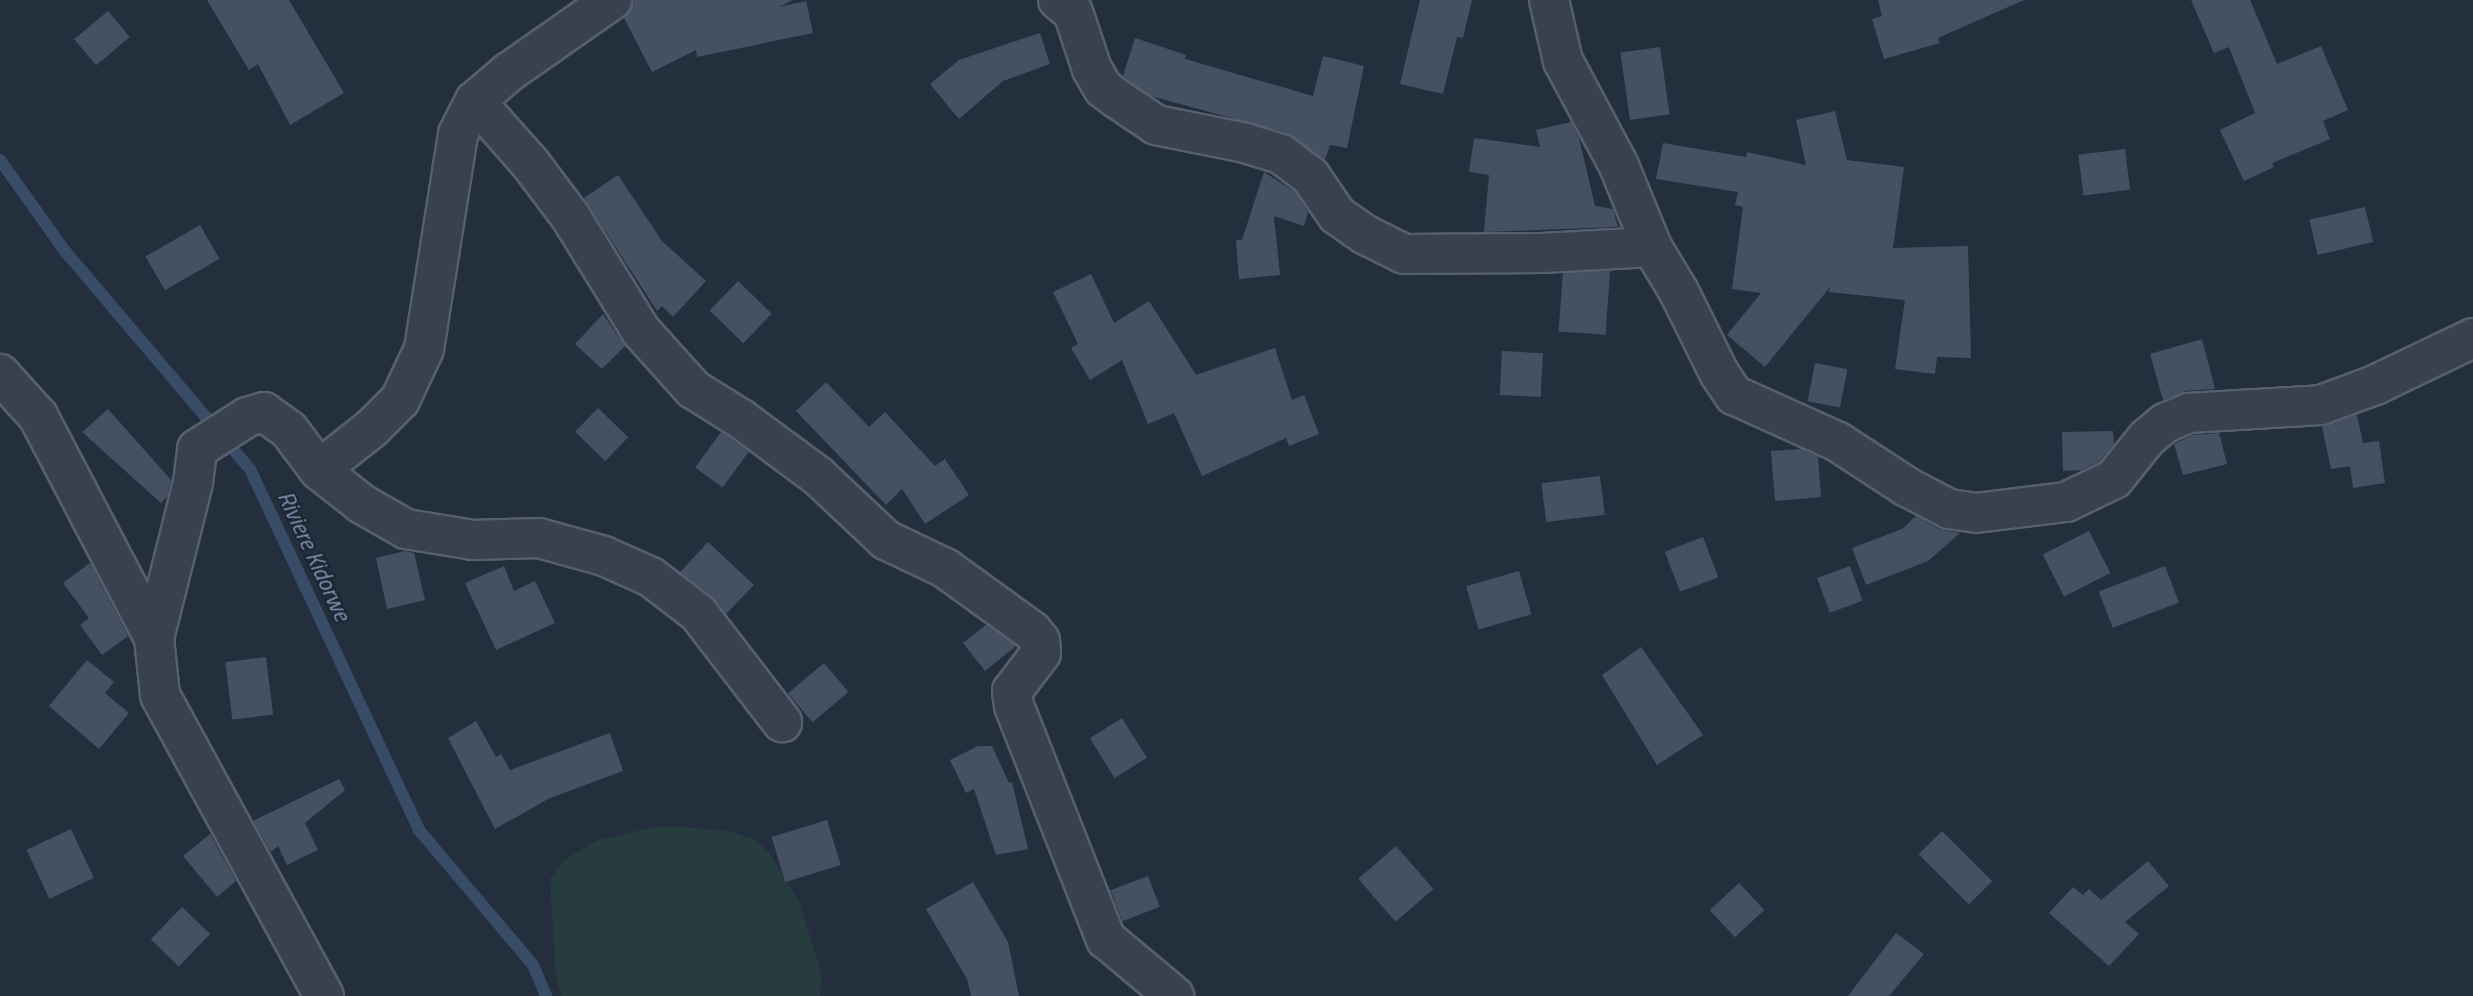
<!DOCTYPE html>
<style>
body{margin:0}
#map{position:relative;width:2473px;height:996px;overflow:hidden;background:#242f3e;font-family:"Titillium Web",sans-serif}
div>[style]{position:absolute}
.green>*{inset:0;background:#263c3f}
.stream>*{height:12px;margin:-6px;padding:0 6px;transform-origin:6px;border-radius:6px;background:#394c67}
.building>*{inset:0;background:#455162;transform-origin:0 0}
.roads{filter:drop-shadow(2px 0 #565f6c) drop-shadow(-2px 0 #565f6c) drop-shadow(0 2px #565f6c) drop-shadow(0 -2px #565f6c)}
.minor>*{height:38px;margin:-19px;padding:0 19px;transform-origin:19px;border-radius:19px;background:#38414e}
span{translate:-50% -50%;white-space:nowrap;text-align:center;line-height:1.15;-webkit-text-stroke:5px #1d2633;paint-order:stroke}
.water-label{font-size:23px;color:#7c92b1;font-style:italic}
</style>
<div id="map">
<div class="green">
<div style="clip-path:polygon(675px 826px,734px 832px,754px 839px,769px 852px,800px 903px,821px 974px,820px 996px,562px 996px,556px 978px,550px 879px,562px 862px,595px 841px,654px 827px)"></div>
</div>
<div class="stream">
<div style="left:0;top:160px;width:112px;rotate:54.5deg"></div>
<div style="left:65px;top:251px;width:286px;rotate:49.7deg"></div>
<div style="left:250px;top:469px;width:399px;rotate:64.9deg"></div>
<div style="left:419px;top:830px;width:177px;rotate:49.8deg"></div>
<div style="left:533px;top:965px;width:34px;rotate:67deg"></div>
</div>
<div class="building">
<div style="clip-path:polygon(207px 0,289px 0,344px 93px,290px 125px,258px 64px,249px 70px)"></div>
<div style="clip-path:polygon(634px 0,793px 0,779px 7px,806px 1px,813px 33px,697px 57px,696px 50px,652px 72px,624px 18px,631px 10px)"></div>
<div style="clip-path:polygon(1420px 0,1472px 0,1463px 38px,1457px 37px,1443px 94px,1400px 84px)"></div>
<div style="clip-path:polygon(1878px 0,2024px 0,1938px 38px,1940px 43px,1884px 59px,1872px 19px,1882px 16px)"></div>
<div style="clip-path:polygon(2191px 0,2250px 0,2277px 64px,2321px 46px,2348px 110px,2323px 121px,2330px 139px,2272px 163px,2274px 167px,2244px 181px,2220px 130px,2255px 113px,2229px 47px,2214px 53px)"></div>
<div style="left:108px;top:11px;width:34px;height:44px;rotate:50deg"></div>
<div style="clip-path:polygon(1040px 33px,1050px 64px,1003px 81px,959px 119px,930px 84px,959px 60px)"></div>
<div style="clip-path:polygon(1135px 38px,1186px 55px,1185px 59px,1313px 96px,1323px 56px,1364px 66px,1347px 148px,1330px 145px,1325px 160px,1287px 133px,1151px 96px,1123px 76px)"></div>
<div style="left:1660px;top:47px;width:68px;height:40px;rotate:82deg"></div>
<div style="clip-path:polygon(1835px 111px,1847px 160px,1904px 167px,1893px 248px,1968px 246px,1971px 358px,1937px 357px,1935px 374px,1895px 369px,1905px 300px,1829px 292px,1830px 287px,1765px 367px,1727px 335px,1761px 293px,1732px 289px,1743px 207px,1735px 205px,1738px 192px,1656px 179px,1663px 143px,1746px 157px,1747px 152px,1806px 165px,1796px 120px)"></div>
<div style="clip-path:polygon(1571px 122px,1579px 138px,1595px 206px,1613px 209px,1618px 227px,1484px 232px,1489px 175px,1469px 172px,1474px 138px,1540px 147px,1536px 130px)"></div>
<div style="left:2125px;top:149px;width:41px;height:47px;rotate:83deg"></div>
<div style="clip-path:polygon(1264px 172px,1295px 192px,1308px 212px,1304px 226px,1274px 216px,1280px 275px,1239px 279px,1236px 240px,1242px 240px)"></div>
<div style="clip-path:polygon(618px 175px,662px 241px,706px 281px,673px 317px,662px 306px,657px 311px,584px 198px)"></div>
<div style="left:2365px;top:207px;width:36px;height:57px;rotate:77deg"></div>
<div style="left:200px;top:225px;width:39px;height:63px;rotate:60deg"></div>
<div style="left:1610px;top:271px;width:64px;height:47px;rotate:94deg"></div>
<div style="clip-path:polygon(1091px 274px,1114px 323px,1149px 301px,1196px 375px,1275px 348px,1292px 400px,1304px 395px,1319px 434px,1289px 446px,1286px 438px,1202px 476px,1174px 413px,1148px 424px,1122px 360px,1090px 380px,1071px 348px,1078px 344px,1053px 292px)"></div>
<div style="left:738px;top:281px;width:47px;height:41px;rotate:44deg"></div>
<div style="clip-path:polygon(603px 314px,625px 346px,602px 369px,575px 344px)"></div>
<div style="clip-path:polygon(2202px 339px,2215px 389px,2186px 391px,2163px 400px,2150px 354px)"></div>
<div style="left:1502px;top:351px;width:41px;height:44px;rotate:3deg"></div>
<div style="left:1815px;top:363px;width:33px;height:39px;rotate:11deg"></div>
<div style="clip-path:polygon(826px 382px,869px 427px,885px 412px,935px 466px,945px 459px,969px 495px,925px 524px,902px 489px,886px 505px,796px 411px)"></div>
<div style="left:598px;top:408px;width:42px;height:33px;rotate:44deg"></div>
<div style="clip-path:polygon(108px 409px,171px 480px,167px 497px,161px 503px,82px 432px)"></div>
<div style="clip-path:polygon(2357px 415px,2363px 443px,2379px 441px,2385px 483px,2353px 488px,2350px 466px,2331px 469px,2322px 427px)"></div>
<div style="clip-path:polygon(2113px 431px,2114px 444px,2100px 461px,2082px 470px,2063px 471px,2062px 432px)"></div>
<div style="left:721px;top:432px;width:34px;height:44px;rotate:36deg"></div>
<div style="clip-path:polygon(2219px 433px,2227px 464px,2183px 475px,2174px 444px,2193px 435px)"></div>
<div style="clip-path:polygon(1801px 449px,1818px 457px,1821px 497px,1775px 501px,1771px 451px)"></div>
<div style="left:1600px;top:476px;width:39px;height:59px;rotate:83deg"></div>
<div style="clip-path:polygon(1916px 516px,1939px 529px,1960px 533px,1928px 561px,1866px 585px,1852px 548px,1902px 529px)"></div>
<div style="left:2089px;top:531px;width:47px;height:52px;rotate:63deg"></div>
<div style="left:1703px;top:537px;width:43px;height:41px;rotate:69deg"></div>
<div style="clip-path:polygon(708px 542px,754px 585px,726px 614px,712px 596px,680px 572px)"></div>
<div style="clip-path:polygon(405px 551px,414px 553px,425px 600px,387px 609px,376px 558px)"></div>
<div style="clip-path:polygon(90px 563px,128px 636px,102px 655px,80px 625px,89px 618px,63px 583px)"></div>
<div style="clip-path:polygon(504px 566px,514px 591px,535px 581px,555px 623px,496px 650px,465px 583px)"></div>
<div style="left:1850px;top:566px;width:37px;height:35px;rotate:70deg"></div>
<div style="left:2165px;top:566px;width:39px;height:71px;rotate:69deg"></div>
<div style="left:1519px;top:571px;width:45px;height:55px;rotate:74deg"></div>
<div style="clip-path:polygon(986px 625px,1016px 646px,985px 671px,963px 643px)"></div>
<div style="clip-path:polygon(1641px 647px,1703px 735px,1657px 765px,1602px 675px)"></div>
<div style="left:266px;top:657px;width:58px;height:41px;rotate:83deg"></div>
<div style="clip-path:polygon(87px 660px,114px 682px,105px 693px,129px 713px,99px 749px,49px 706px)"></div>
<div style="left:824px;top:663px;width:38px;height:47px;rotate:50deg"></div>
<div style="left:1122px;top:718px;width:47px;height:38px;rotate:58deg"></div>
<div style="clip-path:polygon(476px 721px,496px 757px,501px 754px,510px 770px,610px 733px,623px 771px,550px 798px,495px 829px,448px 738px)"></div>
<div style="clip-path:polygon(978px 746px,992px 746px,1009px 783px,1012px 782px,1028px 849px,996px 855px,974px 789px,966px 793px,950px 760px)"></div>
<div style="clip-path:polygon(339px 779px,345px 790px,305px 823px,318px 850px,287px 865px,278px 846px,271px 852px,253px 821px)"></div>
<div style="left:827px;top:820px;width:47px;height:58px;rotate:73deg"></div>
<div style="left:71px;top:829px;width:54px;height:49px;rotate:65deg"></div>
<div style="left:1942px;top:831px;width:71px;height:33px;rotate:45deg"></div>
<div style="clip-path:polygon(210px 834px,236px 881px,217px 897px,183px 856px)"></div>
<div style="left:1396px;top:846px;width:57px;height:50px;rotate:49deg"></div>
<div style="clip-path:polygon(2148px 861px,2169px 886px,2125px 922px,2139px 934px,2109px 966px,2049px 913px,2073px 887px,2083px 895px,2089px 889px,2101px 900px)"></div>
<div style="left:1148px;top:876px;width:33px;height:40px;rotate:69deg"></div>
<div style="clip-path:polygon(973px 882px,1008px 942px,1019px 996px,971px 996px,967px 979px,926px 909px)"></div>
<div style="left:1739px;top:883px;width:37px;height:40px;rotate:47deg"></div>
<div style="left:182px;top:907px;width:39px;height:45px;rotate:44deg"></div>
<div style="clip-path:polygon(1896px 933px,1924px 954px,1889px 996px,1848px 996px)"></div>
</div>
<div class="roads">
<div class="minor">
<div style="left:1058px;top:0;width:19px;rotate:39deg"></div>
<div style="left:1073px;top:12px;width:60px;rotate:71.6deg"></div>
<div style="left:1092px;top:69px;width:22px;rotate:60deg"></div>
<div style="left:1103px;top:88px;width:16px;rotate:38deg"></div>
<div style="left:1116px;top:98px;width:48px;rotate:34deg"></div>
<div style="left:1156px;top:125px;width:91px;rotate:11.4deg"></div>
<div style="left:1245px;top:143px;width:38px;rotate:17deg"></div>
<div style="left:1281px;top:154px;width:38px;rotate:37deg"></div>
<div style="left:1311px;top:177px;width:46px;rotate:55.6deg"></div>
<div style="left:1337px;top:215px;width:35px;rotate:35deg"></div>
<div style="left:1366px;top:235px;width:42px;rotate:26.6deg"></div>
<div style="left:1404px;top:254px;width:138px;rotate:-0.4deg"></div>
<div style="left:1542px;top:253px;width:110px;rotate:-3.1deg"></div>
<div style="left:1549px;top:0;width:63px;rotate:77.1deg"></div>
<div style="left:1563px;top:61px;width:119px;rotate:61.9deg"></div>
<div style="left:1619px;top:166px;width:87px;rotate:67.8deg"></div>
<div style="left:1652px;top:247px;width:52px;rotate:59deg"></div>
<div style="left:1679px;top:292px;width:90px;rotate:63.7deg"></div>
<div style="left:1719px;top:373px;width:27px;rotate:56deg"></div>
<div style="left:1734px;top:395px;width:114px;rotate:24.3deg"></div>
<div style="left:1838px;top:442px;width:82px;rotate:33.1deg"></div>
<div style="left:1907px;top:487px;width:47px;rotate:27.6deg"></div>
<div style="left:1949px;top:509px;width:27px;rotate:8deg"></div>
<div style="left:1976px;top:513px;width:91px;rotate:-7deg"></div>
<div style="left:2066px;top:502px;width:53px;rotate:-25.6deg"></div>
<div style="left:2114px;top:479px;width:53px;rotate:-51.2deg"></div>
<div style="left:2147px;top:438px;width:23px;rotate:-40deg"></div>
<div style="left:2165px;top:423px;width:25px;rotate:-23deg"></div>
<div style="left:2188px;top:413px;width:133px;rotate:-3.4deg"></div>
<div style="left:2321px;top:405px;width:58px;rotate:-20.3deg"></div>
<div style="left:2375px;top:385px;width:109px;rotate:-25.6deg"></div>
<div style="left:475px;top:101px;width:83px;rotate:48.4deg"></div>
<div style="left:530px;top:163px;width:66px;rotate:53deg"></div>
<div style="left:570px;top:216px;width:135px;rotate:58.3deg"></div>
<div style="left:641px;top:331px;width:78px;rotate:48.1deg"></div>
<div style="left:693px;top:389px;width:57px;rotate:32deg"></div>
<div style="left:741px;top:419px;width:96px;rotate:36.5deg"></div>
<div style="left:818px;top:476px;width:93px;rotate:43.3deg"></div>
<div style="left:886px;top:540px;width:65px;rotate:25.4deg"></div>
<div style="left:945px;top:568px;width:107px;rotate:35.9deg"></div>
<div style="left:1032px;top:631px;width:13px;rotate:51deg"></div>
<div style="left:1040px;top:641px;width:12px;rotate:85deg"></div>
<div style="left:1041px;top:653px;width:48px;rotate:127.3deg"></div>
<div style="left:1012px;top:691px;width:15px;rotate:82deg"></div>
<div style="left:1014px;top:706px;width:251px;rotate:68.5deg"></div>
<div style="left:1106px;top:939px;width:89px;rotate:40deg"></div>
<div style="left:0;top:374px;width:57px;rotate:47.9deg"></div>
<div style="left:38px;top:416px;width:250px;rotate:62.4deg"></div>
<div style="left:319px;top:470px;width:55px;rotate:38.3deg"></div>
<div style="left:362px;top:504px;width:51px;rotate:29.6deg"></div>
<div style="left:406px;top:529px;width:68px;rotate:9.3deg"></div>
<div style="left:473px;top:540px;width:66px;rotate:-1.7deg"></div>
<div style="left:539px;top:538px;width:67px;rotate:15.5deg"></div>
<div style="left:604px;top:556px;width:51px;rotate:24.1deg"></div>
<div style="left:651px;top:577px;width:59px;rotate:37.5deg"></div>
<div style="left:698px;top:613px;width:138px;rotate:52.4deg"></div>
<div style="left:324px;top:996px;width:343px;rotate:-118.6deg"></div>
<div style="left:160px;top:695px;width:57px;rotate:-96deg"></div>
<div style="left:154px;top:638px;width:160px;rotate:-75.9deg"></div>
<div style="left:193px;top:483px;width:34px;rotate:-83deg"></div>
<div style="left:197px;top:449px;width:59px;rotate:-32.6deg"></div>
<div style="left:247px;top:417px;width:18px;rotate:-16deg"></div>
<div style="left:264px;top:412px;width:31px;rotate:36deg"></div>
<div style="left:289px;top:430px;width:50px;rotate:53.1deg"></div>
<div style="left:319px;top:470px;width:68px;rotate:-38.4deg"></div>
<div style="left:372px;top:428px;width:40px;rotate:-45deg"></div>
<div style="left:400px;top:400px;width:56px;rotate:-64.8deg"></div>
<div style="left:424px;top:349px;width:218px;rotate:-81deg"></div>
<div style="left:458px;top:134px;width:37px;rotate:-63deg"></div>
<div style="left:475px;top:101px;width:45px;rotate:-40.5deg"></div>
<div style="left:509px;top:72px;width:126px;rotate:-35deg"></div>
</div>
</div>
<div class="water-label">
<span style="left:314px;top:556px;rotate:65deg">Riviere Kidorwe</span>
</div>
</div>
